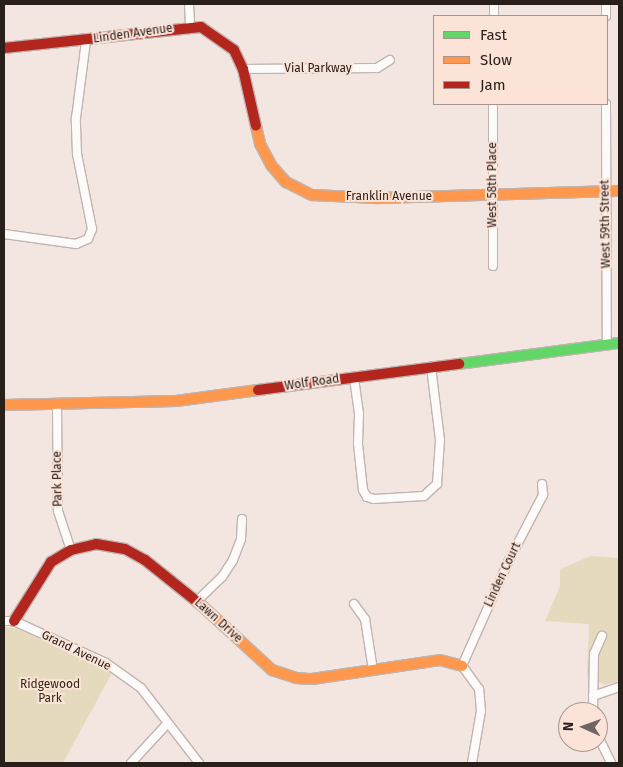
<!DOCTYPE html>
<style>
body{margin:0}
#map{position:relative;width:623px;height:767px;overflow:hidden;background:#f3e6e0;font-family:"Fira Sans",sans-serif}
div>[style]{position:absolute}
.green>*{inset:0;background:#e6dabe}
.roads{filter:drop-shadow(1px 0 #bfb4b0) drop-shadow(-1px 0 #bfb4b0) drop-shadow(0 1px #bfb4b0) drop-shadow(0 -1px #bfb4b0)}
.street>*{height:8px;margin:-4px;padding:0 4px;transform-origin:4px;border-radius:4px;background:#fdfbfa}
.fast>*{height:10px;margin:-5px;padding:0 5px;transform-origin:5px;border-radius:5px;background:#63d668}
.slow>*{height:10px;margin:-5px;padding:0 5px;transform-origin:5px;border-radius:5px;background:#ff974d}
.jam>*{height:10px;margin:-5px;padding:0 5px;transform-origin:5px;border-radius:5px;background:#b3261e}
span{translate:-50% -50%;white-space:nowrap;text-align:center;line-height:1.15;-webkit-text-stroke:4px #fbe3d8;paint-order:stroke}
.street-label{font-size:12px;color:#29201c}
.park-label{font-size:12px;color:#30290f}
.frame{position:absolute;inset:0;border:5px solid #29201c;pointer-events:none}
.legend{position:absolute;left:433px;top:15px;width:175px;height:90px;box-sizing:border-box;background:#fbe3d8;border:1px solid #a7958d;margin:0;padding:6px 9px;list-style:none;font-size:15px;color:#29201c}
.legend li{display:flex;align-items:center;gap:10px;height:25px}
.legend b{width:25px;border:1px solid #a7958d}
.north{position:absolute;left:558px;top:702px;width:50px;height:50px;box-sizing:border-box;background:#fbe3d8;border:1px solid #a7958d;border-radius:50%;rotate:272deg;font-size:14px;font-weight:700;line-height:20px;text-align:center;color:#29201c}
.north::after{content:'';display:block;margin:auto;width:18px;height:22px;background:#706561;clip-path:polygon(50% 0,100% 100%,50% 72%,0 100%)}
</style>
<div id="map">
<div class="green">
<div style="clip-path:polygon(591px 556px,619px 558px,619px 681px,605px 685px,587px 676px,589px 624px,545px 621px,560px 586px,560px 569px)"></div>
<div style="clip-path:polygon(4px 626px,18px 629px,112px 673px,63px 763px,4px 763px)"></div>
</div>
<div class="roads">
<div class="street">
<div style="left:189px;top:4px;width:22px;rotate:87deg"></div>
<div style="left:494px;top:16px;width:12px;rotate:-90deg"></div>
<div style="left:606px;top:16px;width:12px;rotate:-90deg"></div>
<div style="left:243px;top:69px;width:134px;rotate:-0.4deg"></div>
<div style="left:377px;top:68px;width:15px;rotate:-32deg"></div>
<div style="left:606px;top:104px;width:239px;rotate:89.8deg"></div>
<div style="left:4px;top:234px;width:73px;rotate:7.9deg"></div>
<div style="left:76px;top:244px;width:13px;rotate:-23deg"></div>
<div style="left:88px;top:239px;width:11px;rotate:-68deg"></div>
<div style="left:92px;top:229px;width:76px;rotate:-101.3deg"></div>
<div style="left:77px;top:154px;width:36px;rotate:-92deg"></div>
<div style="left:76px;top:118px;width:78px;rotate:-82.6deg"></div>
<div style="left:493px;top:266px;width:162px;rotate:-90deg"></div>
<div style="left:354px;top:378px;width:36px;rotate:82deg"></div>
<div style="left:359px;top:414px;width:30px;rotate:92deg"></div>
<div style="left:358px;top:444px;width:46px;rotate:83.8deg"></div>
<div style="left:363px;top:490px;width:8px;rotate:60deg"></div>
<div style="left:367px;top:497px;width:7px;rotate:16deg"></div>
<div style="left:374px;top:499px;width:50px;rotate:-3.4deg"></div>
<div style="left:424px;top:496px;width:18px;rotate:-43deg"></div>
<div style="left:437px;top:484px;width:44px;rotate:-86.1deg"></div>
<div style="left:440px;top:440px;width:74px;rotate:-97deg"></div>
<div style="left:57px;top:406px;width:105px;rotate:89.5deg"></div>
<div style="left:58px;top:511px;width:41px;rotate:71.6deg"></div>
<div style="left:197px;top:601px;width:35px;rotate:-44deg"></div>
<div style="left:222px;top:577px;width:20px;rotate:-57deg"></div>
<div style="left:233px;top:560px;width:22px;rotate:-69deg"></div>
<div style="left:241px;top:539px;width:20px;rotate:-87deg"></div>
<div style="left:354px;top:604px;width:19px;rotate:54deg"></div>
<div style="left:365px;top:619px;width:52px;rotate:81.1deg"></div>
<div style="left:4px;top:621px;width:10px"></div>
<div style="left:14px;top:621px;width:101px;rotate:24.5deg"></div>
<div style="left:106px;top:663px;width:43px;rotate:35.5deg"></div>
<div style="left:141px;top:688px;width:95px;rotate:52.3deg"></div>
<div style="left:593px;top:696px;width:28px;rotate:-19deg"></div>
<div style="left:593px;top:712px;width:58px;rotate:-89deg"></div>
<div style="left:594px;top:654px;width:20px;rotate:-66deg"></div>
<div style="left:598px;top:736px;width:30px;rotate:64deg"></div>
<div style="left:131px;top:763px;width:53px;rotate:-47.3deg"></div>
<div style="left:472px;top:763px;width:53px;rotate:-80.2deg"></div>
<div style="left:481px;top:711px;width:22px;rotate:-95deg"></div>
<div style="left:479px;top:689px;width:29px;rotate:-126deg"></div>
<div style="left:462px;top:666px;width:114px;rotate:-66.1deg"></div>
<div style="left:508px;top:562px;width:76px;rotate:-62.4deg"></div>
<div style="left:543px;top:495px;width:11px;rotate:-95deg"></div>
</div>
<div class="fast">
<div style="left:459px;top:364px;width:161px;rotate:-7.5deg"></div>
</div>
<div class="slow">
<div style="left:256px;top:126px;width:18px;rotate:77deg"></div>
<div style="left:260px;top:144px;width:24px;rotate:62deg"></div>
<div style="left:271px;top:165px;width:23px;rotate:49deg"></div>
<div style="left:286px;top:182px;width:29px;rotate:27deg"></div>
<div style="left:312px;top:195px;width:65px;rotate:2.6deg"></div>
<div style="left:377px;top:198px;width:242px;rotate:-1.7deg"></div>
<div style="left:4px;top:405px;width:172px;rotate:-1.3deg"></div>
<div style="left:176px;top:401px;width:83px;rotate:-7.6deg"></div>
<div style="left:200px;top:604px;width:98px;rotate:42.5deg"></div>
<div style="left:272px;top:670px;width:25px;rotate:18deg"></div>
<div style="left:296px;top:678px;width:16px;rotate:4deg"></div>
<div style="left:312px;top:679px;width:129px;rotate:-8.4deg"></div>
<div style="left:440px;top:660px;width:23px;rotate:15deg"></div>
</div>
<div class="jam">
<div style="left:4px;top:48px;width:198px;rotate:-6.1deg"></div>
<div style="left:201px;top:27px;width:40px;rotate:34.9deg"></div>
<div style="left:234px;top:50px;width:21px;rotate:65deg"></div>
<div style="left:243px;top:69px;width:58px;rotate:77.2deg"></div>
<div style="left:258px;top:390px;width:203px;rotate:-7.4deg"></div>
<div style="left:14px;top:621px;width:70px;rotate:-57.9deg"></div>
<div style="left:51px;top:562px;width:23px;rotate:-31deg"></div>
<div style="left:71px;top:550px;width:26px;rotate:-13deg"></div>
<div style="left:96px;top:544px;width:29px;rotate:10deg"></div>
<div style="left:125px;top:549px;width:23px;rotate:29deg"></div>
<div style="left:145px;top:560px;width:70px;rotate:38.7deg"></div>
</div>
</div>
<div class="street-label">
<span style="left:133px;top:34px;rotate:-8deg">Linden Avenue</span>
<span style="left:318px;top:69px">Vial Parkway</span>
<span style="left:493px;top:185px;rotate:-90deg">West 58th Place</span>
<span style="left:389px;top:197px">Franklin Avenue</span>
<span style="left:606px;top:224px;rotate:-91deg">West 59th Street</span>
<span style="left:312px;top:383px;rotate:-8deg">Wolf Road</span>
<span style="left:58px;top:479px;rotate:-91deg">Park Place</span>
<span style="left:503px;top:575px;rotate:-65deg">Linden Court</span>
<span style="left:218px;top:621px;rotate:42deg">Lawn Drive</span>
<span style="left:76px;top:651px;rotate:26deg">Grand Avenue</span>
</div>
<div class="park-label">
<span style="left:50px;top:692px">Ridgewood<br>Park</span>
</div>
<div class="frame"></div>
<ul class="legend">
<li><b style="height:6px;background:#63d668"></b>Fast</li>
<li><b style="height:6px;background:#ff974d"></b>Slow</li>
<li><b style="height:6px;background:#b3261e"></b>Jam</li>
</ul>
<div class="north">N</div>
</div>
